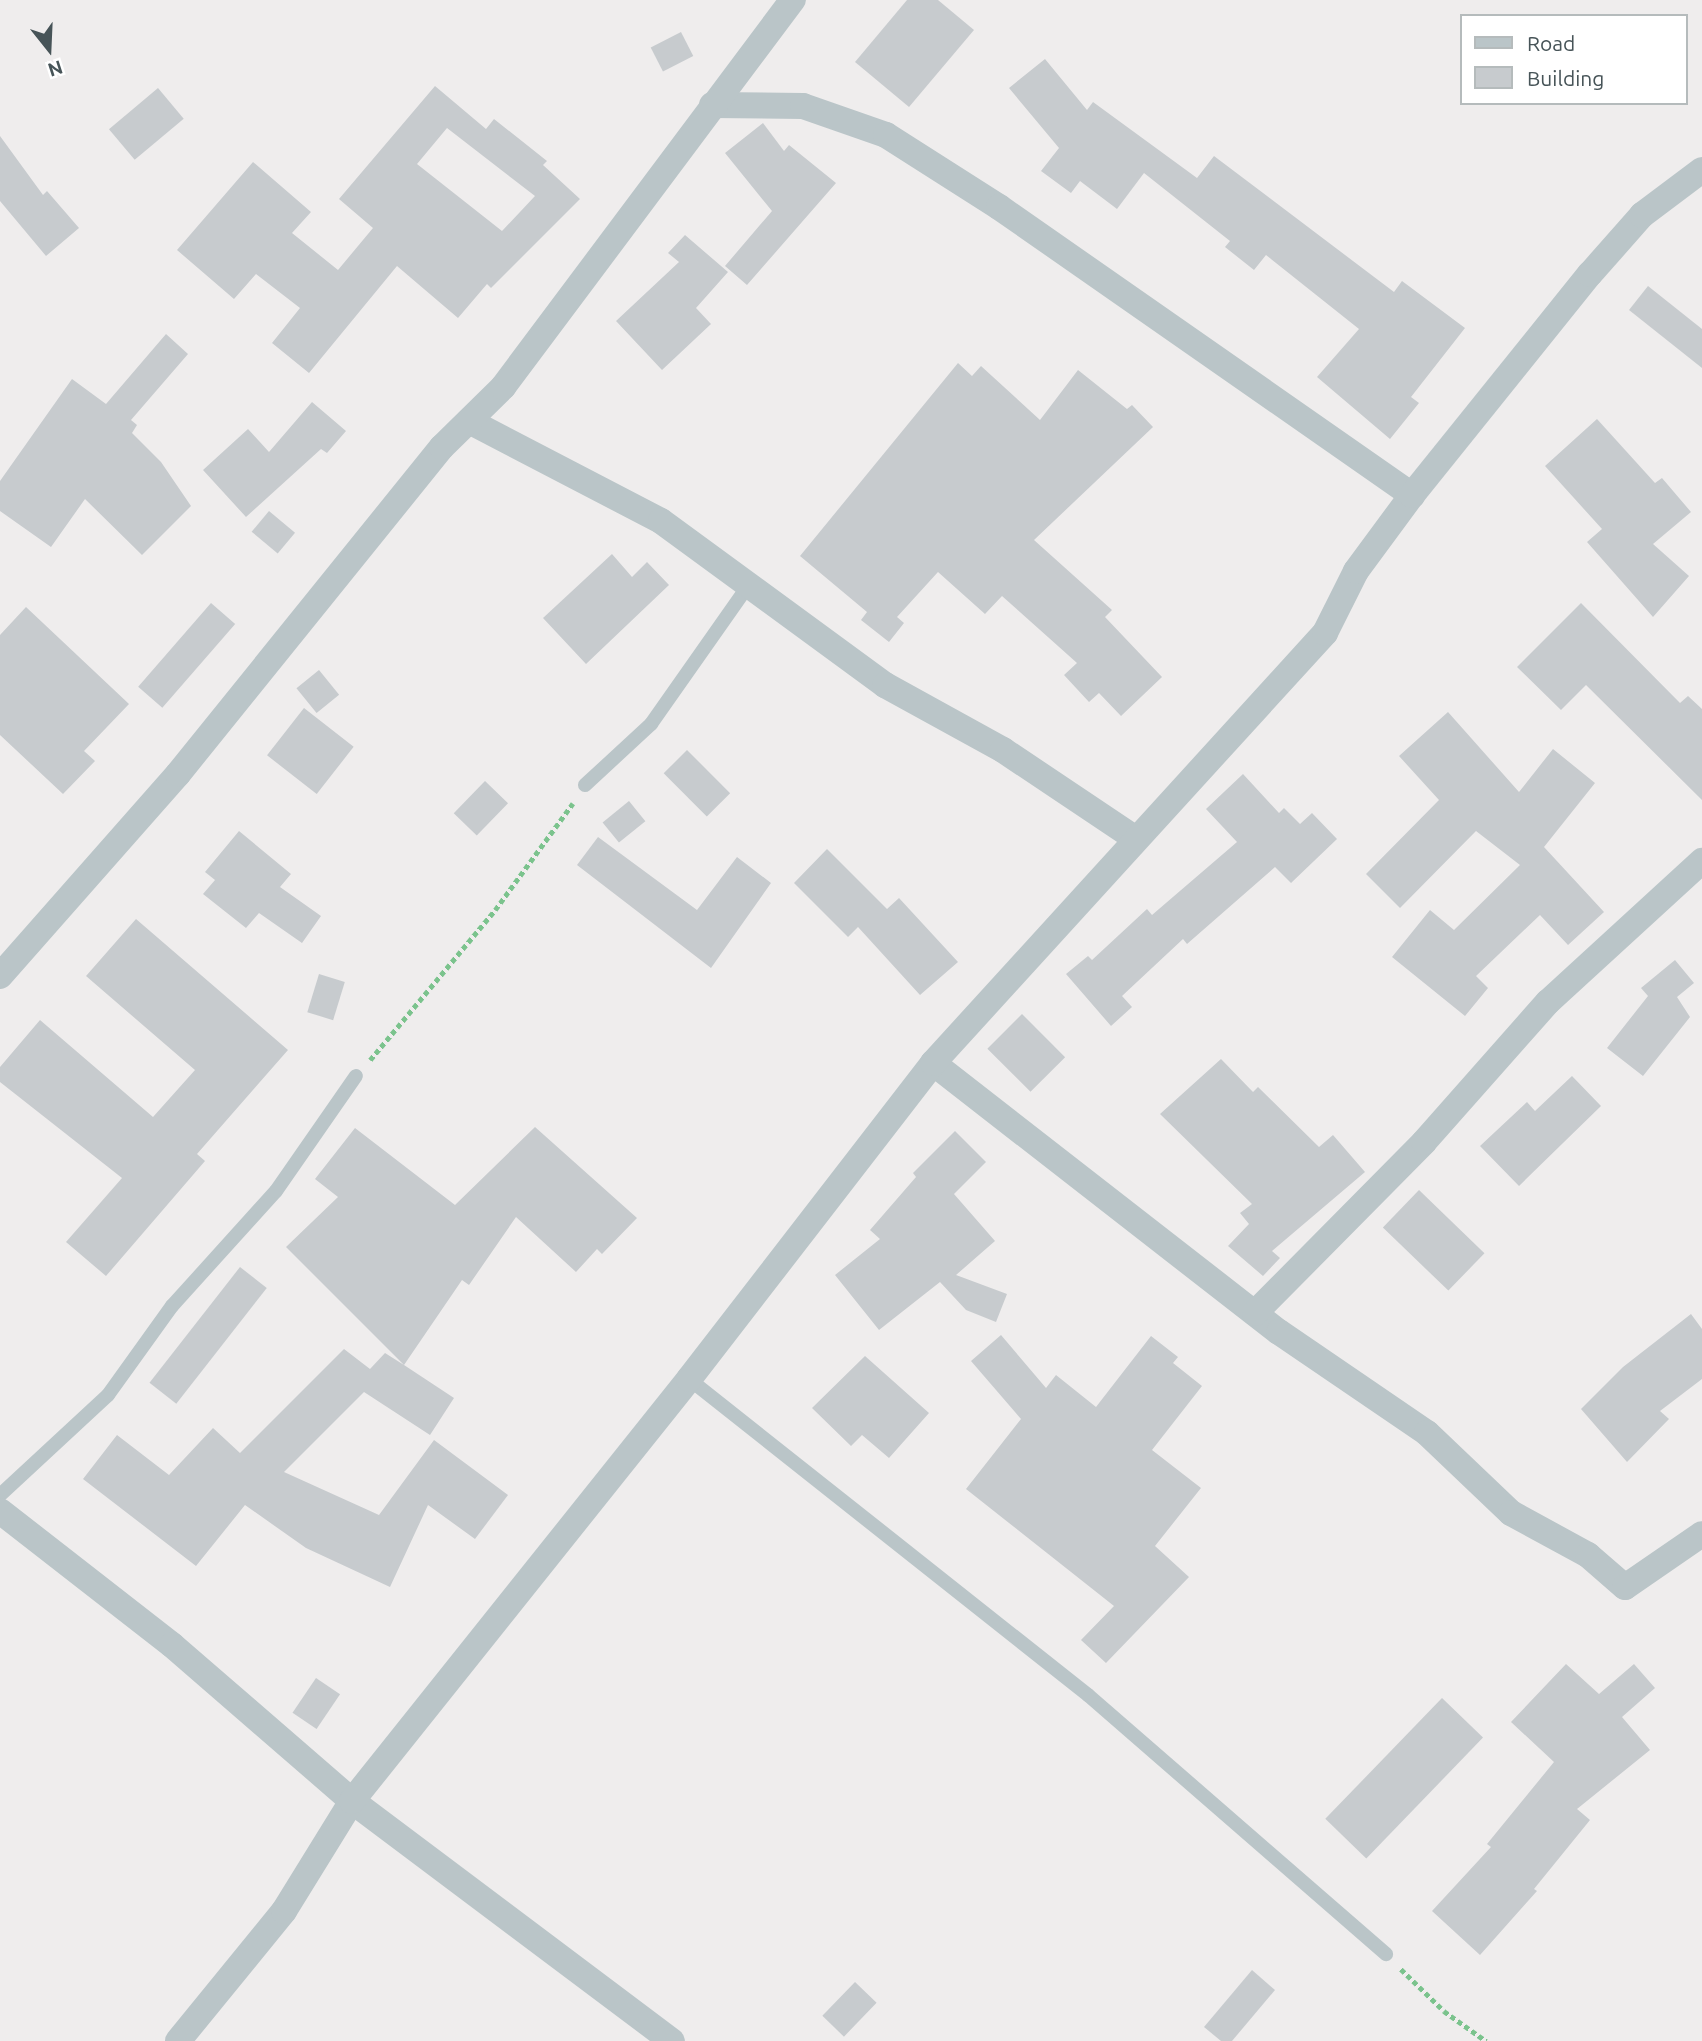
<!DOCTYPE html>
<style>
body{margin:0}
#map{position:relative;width:1702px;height:2041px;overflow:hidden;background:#efeded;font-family:Ubuntu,sans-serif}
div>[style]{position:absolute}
.building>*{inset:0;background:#c7cbce;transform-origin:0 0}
.path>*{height:4.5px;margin-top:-2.25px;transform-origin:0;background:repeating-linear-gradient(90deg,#7bc38d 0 5px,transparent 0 8.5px)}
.lane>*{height:14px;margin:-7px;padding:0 7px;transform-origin:7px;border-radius:7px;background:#bac5c8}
.street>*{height:26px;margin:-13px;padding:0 13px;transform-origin:13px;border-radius:13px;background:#bac5c8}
span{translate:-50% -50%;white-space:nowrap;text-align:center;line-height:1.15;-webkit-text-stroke:6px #fff;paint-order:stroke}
.legend{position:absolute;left:1460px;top:14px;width:228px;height:91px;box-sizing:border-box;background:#fff;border:2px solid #b5bbbc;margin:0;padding:9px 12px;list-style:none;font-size:21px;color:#475458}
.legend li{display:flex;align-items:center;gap:14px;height:35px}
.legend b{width:35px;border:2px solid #b5bbbc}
.north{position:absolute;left:14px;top:14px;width:70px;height:70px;-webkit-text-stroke:5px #fff;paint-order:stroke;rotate:162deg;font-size:19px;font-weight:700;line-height:28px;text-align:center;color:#475458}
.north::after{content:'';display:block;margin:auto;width:24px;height:32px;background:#475458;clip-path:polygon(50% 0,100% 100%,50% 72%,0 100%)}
</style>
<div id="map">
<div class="building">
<div style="clip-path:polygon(907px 0,938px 0,974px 30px,909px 107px,855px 62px)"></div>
<div style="left:681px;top:32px;width:27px;height:34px;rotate:63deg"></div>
<div style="clip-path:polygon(1045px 59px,1087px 110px,1093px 102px,1197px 178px,1214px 156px,1394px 292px,1402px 281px,1465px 328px,1411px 397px,1419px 403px,1390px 439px,1317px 377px,1359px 329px,1266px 255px,1254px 270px,1225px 247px,1230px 241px,1144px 173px,1117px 209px,1080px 181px,1071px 193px,1041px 171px,1059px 148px,1009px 88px)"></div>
<div style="clip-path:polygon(evenodd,435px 86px,486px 129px,494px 119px,547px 161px,543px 165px,580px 199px,491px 288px,487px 284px,458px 318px,397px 266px,309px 373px,272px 343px,300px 308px,256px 274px,234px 299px,177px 250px,253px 162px,311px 212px,292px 233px,338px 270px,373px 228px,339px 199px,435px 86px,447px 128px,535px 196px,502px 231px,417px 164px,447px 128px)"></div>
<div style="left:158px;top:88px;width:40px;height:64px;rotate:50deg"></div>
<div style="clip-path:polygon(763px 123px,784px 151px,789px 145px,836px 183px,747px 285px,725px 266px,772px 211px,725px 153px)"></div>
<div style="clip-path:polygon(0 136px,43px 195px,47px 191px,79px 228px,46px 256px,0 201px)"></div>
<div style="clip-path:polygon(685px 235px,728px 272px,696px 308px,711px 324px,662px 370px,616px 321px,679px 262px,668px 253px)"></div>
<div style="clip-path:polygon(1648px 286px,1702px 329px,1702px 368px,1629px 310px)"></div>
<div style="clip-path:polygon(166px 334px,188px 354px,131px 420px,137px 425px,132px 433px,161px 462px,191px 506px,142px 555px,85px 499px,51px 547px,0 511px,0 481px,72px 379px,106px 404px)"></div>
<div style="clip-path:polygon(958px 363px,972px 376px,981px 366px,1040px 420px,1078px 370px,1127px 409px,1132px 405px,1153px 427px,1034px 540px,1112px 610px,1105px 617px,1162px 677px,1121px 716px,1099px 693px,1089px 702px,1064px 675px,1077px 663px,1002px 596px,985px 614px,938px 572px,897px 617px,904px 623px,889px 642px,861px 620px,867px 612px,800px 556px)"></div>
<div style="clip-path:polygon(312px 402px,346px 431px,327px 453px,321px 449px,246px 517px,203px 470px,248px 429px,269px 452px)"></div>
<div style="clip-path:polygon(1597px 419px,1655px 483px,1662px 478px,1691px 512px,1653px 544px,1689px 576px,1653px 617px,1587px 542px,1602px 529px,1545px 466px)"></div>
<div style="left:269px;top:511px;width:34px;height:27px;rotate:40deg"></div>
<div style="clip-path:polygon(612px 554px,632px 577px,647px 562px,669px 585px,586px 664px,543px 618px)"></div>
<div style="left:211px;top:603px;width:32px;height:111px;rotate:41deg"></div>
<div style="clip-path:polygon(1581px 603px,1680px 703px,1688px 696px,1702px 709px,1702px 800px,1586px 685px,1561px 710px,1517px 667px)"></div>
<div style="clip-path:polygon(26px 607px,129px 704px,84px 751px,95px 761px,63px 794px,0 735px,0 635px)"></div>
<div style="left:319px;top:670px;width:32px;height:29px;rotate:51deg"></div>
<div style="left:304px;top:708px;width:63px;height:60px;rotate:38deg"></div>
<div style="clip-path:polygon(1448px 712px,1519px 792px,1553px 749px,1595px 783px,1544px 847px,1604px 912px,1568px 945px,1540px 915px,1476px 976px,1488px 988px,1465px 1016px,1392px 957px,1430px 910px,1454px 930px,1520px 865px,1476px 831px,1400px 908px,1366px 874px,1439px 800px,1399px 756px)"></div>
<div style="left:687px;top:750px;width:61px;height:33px;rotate:45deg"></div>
<div style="clip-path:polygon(1243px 774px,1279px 813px,1284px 808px,1300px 824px,1312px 813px,1337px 839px,1291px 883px,1275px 867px,1187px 944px,1183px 939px,1122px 996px,1132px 1007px,1111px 1026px,1066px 974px,1088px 956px,1092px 960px,1147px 909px,1152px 915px,1237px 842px,1206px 809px)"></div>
<div style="left:485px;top:781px;width:32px;height:45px;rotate:44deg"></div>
<div style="left:629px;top:801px;width:26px;height:34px;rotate:51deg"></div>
<div style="clip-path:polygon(239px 831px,291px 874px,280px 887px,321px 916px,302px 943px,259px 913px,246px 928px,203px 894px,215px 880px,205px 872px)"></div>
<div style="clip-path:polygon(598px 837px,697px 910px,737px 857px,771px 883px,711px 968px,577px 865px)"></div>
<div style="clip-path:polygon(827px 849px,887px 909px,899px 898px,958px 962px,920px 995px,858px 927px,848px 937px,794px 883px)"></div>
<div style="clip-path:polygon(136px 919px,288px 1050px,197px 1154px,205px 1161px,106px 1276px,66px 1242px,122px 1178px,0 1082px,0 1067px,40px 1020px,153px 1117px,195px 1070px,86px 976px)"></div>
<div style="clip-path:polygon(1675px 960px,1694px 983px,1677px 997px,1690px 1017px,1643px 1076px,1607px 1048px,1648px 996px,1641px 988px)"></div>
<div style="left:319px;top:974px;width:27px;height:40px;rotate:17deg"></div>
<div style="left:1022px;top:1014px;width:61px;height:49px;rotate:45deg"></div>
<div style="clip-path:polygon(1221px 1059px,1253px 1092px,1258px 1087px,1319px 1147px,1333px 1135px,1365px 1172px,1272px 1251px,1280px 1258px,1263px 1276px,1228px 1246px,1249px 1224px,1240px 1213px,1252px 1204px,1160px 1114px)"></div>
<div style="clip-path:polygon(1572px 1076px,1601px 1106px,1519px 1186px,1480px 1146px,1527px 1102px,1535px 1111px)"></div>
<div style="clip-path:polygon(535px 1127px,637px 1218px,602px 1254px,597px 1249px,576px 1272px,516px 1217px,469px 1285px,462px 1280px,404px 1365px,454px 1398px,430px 1435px,364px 1392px,284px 1472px,379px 1515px,434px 1440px,508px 1495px,475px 1539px,428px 1505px,390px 1587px,306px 1548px,245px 1505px,196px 1566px,83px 1479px,117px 1435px,169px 1475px,213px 1428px,240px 1453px,344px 1349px,370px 1369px,385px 1353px,404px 1365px,286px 1247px,338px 1197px,315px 1179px,355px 1128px,455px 1205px)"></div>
<div style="clip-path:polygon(955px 1131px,986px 1162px,954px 1194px,995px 1241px,956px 1275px,1007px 1294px,996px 1322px,966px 1310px,940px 1282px,879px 1330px,835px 1275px,880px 1239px,870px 1230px,916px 1177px,913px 1173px)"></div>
<div style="left:1419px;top:1190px;width:91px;height:52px;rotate:44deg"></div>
<div style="left:240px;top:1267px;width:34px;height:147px;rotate:38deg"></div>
<div style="clip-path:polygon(1691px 1314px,1702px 1329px,1702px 1379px,1660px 1411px,1669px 1419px,1627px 1462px,1581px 1409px,1623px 1367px)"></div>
<div style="clip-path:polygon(1001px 1335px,1046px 1388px,1056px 1375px,1096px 1407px,1151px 1336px,1178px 1357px,1173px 1363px,1202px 1386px,1152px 1450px,1201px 1488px,1155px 1546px,1189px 1577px,1106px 1663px,1081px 1640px,1114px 1606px,966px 1489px,1021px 1419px,971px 1361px)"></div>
<div style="clip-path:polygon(865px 1356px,929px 1413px,889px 1458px,862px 1435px,851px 1446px,812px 1408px)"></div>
<div style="clip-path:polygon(1566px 1664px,1599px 1694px,1634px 1664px,1655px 1688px,1622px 1717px,1650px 1750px,1577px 1809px,1590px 1820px,1534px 1889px,1537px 1891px,1480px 1955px,1432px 1911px,1491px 1847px,1487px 1844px,1554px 1762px,1511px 1722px)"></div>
<div style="left:316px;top:1678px;width:29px;height:42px;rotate:34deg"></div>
<div style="left:1442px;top:1698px;width:57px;height:168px;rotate:44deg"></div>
<div style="clip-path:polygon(1252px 1970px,1275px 1990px,1232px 2041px,1221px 2041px,1204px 2027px)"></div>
<div style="left:855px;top:1982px;width:30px;height:47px;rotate:44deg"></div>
</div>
<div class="path">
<div style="left:370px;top:1060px;width:195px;rotate:-50.2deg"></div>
<div style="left:495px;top:910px;width:132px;rotate:-53.9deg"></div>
<div style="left:1401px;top:1969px;width:60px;rotate:44.3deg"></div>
<div style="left:1444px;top:2011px;width:52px;rotate:35.5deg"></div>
</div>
<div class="lane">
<div style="left:585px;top:785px;width:90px;rotate:-42.7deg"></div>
<div style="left:651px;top:724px;width:169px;rotate:-54.9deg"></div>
<div style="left:689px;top:1379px;width:509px;rotate:38.38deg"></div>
<div style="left:1088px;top:1695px;width:395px;rotate:41deg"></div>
<div style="left:0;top:1495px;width:147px;rotate:-42.8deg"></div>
<div style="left:108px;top:1395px;width:110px;rotate:-54.3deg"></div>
<div style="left:172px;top:1306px;width:155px;rotate:-47.9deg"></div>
<div style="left:276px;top:1191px;width:140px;rotate:-55.2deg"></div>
</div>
<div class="street">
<div style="left:712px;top:105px;width:91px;rotate:0.6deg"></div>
<div style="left:803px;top:106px;width:88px;rotate:19.3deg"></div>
<div style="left:886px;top:135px;width:134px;rotate:32.5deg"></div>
<div style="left:999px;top:207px;width:504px;rotate:34.89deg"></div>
<div style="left:469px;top:421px;width:216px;rotate:27.5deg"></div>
<div style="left:661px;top:521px;width:278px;rotate:36.2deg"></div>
<div style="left:885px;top:685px;width:135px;rotate:28.8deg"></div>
<div style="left:1003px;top:750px;width:160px;rotate:33.8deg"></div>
<div style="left:0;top:976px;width:269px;rotate:-48.6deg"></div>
<div style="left:178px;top:774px;width:420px;rotate:-51.1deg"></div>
<div style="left:442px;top:447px;width:86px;rotate:-44.5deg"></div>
<div style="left:503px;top:387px;width:484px;rotate:-53.2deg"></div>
<div style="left:933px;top:1063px;width:438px;rotate:37.9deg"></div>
<div style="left:1279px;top:1332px;width:179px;rotate:34.3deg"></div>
<div style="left:1427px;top:1433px;width:116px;rotate:43.6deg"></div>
<div style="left:1511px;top:1513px;width:88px;rotate:28.6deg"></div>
<div style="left:1588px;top:1555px;width:49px;rotate:40.9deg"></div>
<div style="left:1625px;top:1587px;width:93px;rotate:-34.5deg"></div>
<div style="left:1255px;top:1313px;width:240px;rotate:-45.3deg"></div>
<div style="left:1424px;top:1142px;width:187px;rotate:-48.5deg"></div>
<div style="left:1548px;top:1002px;width:209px;rotate:-42.5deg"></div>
<div style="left:0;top:1511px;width:218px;rotate:37.9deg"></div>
<div style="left:172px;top:1645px;width:238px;rotate:40.9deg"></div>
<div style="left:352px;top:1801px;width:400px;rotate:36.9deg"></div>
<div style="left:178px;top:2041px;width:168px;rotate:-50.8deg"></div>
<div style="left:284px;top:1911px;width:129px;rotate:-58.3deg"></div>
<div style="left:352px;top:1801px;width:540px;rotate:-51.39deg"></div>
<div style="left:689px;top:1379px;width:399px;rotate:-52.3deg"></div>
<div style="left:933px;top:1063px;width:582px;rotate:-47.65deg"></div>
<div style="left:1325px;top:633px;width:69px;rotate:-63.4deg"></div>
<div style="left:1356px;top:571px;width:94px;rotate:-53.6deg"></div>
<div style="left:1412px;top:495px;width:284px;rotate:-51.2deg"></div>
<div style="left:1590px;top:274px;width:79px;rotate:-48.6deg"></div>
<div style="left:1642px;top:215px;width:75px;rotate:-36.9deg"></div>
</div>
<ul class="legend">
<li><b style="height:9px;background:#bac5c8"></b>Road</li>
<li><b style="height:19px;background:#c7cbce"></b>Building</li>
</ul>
<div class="north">N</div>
</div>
